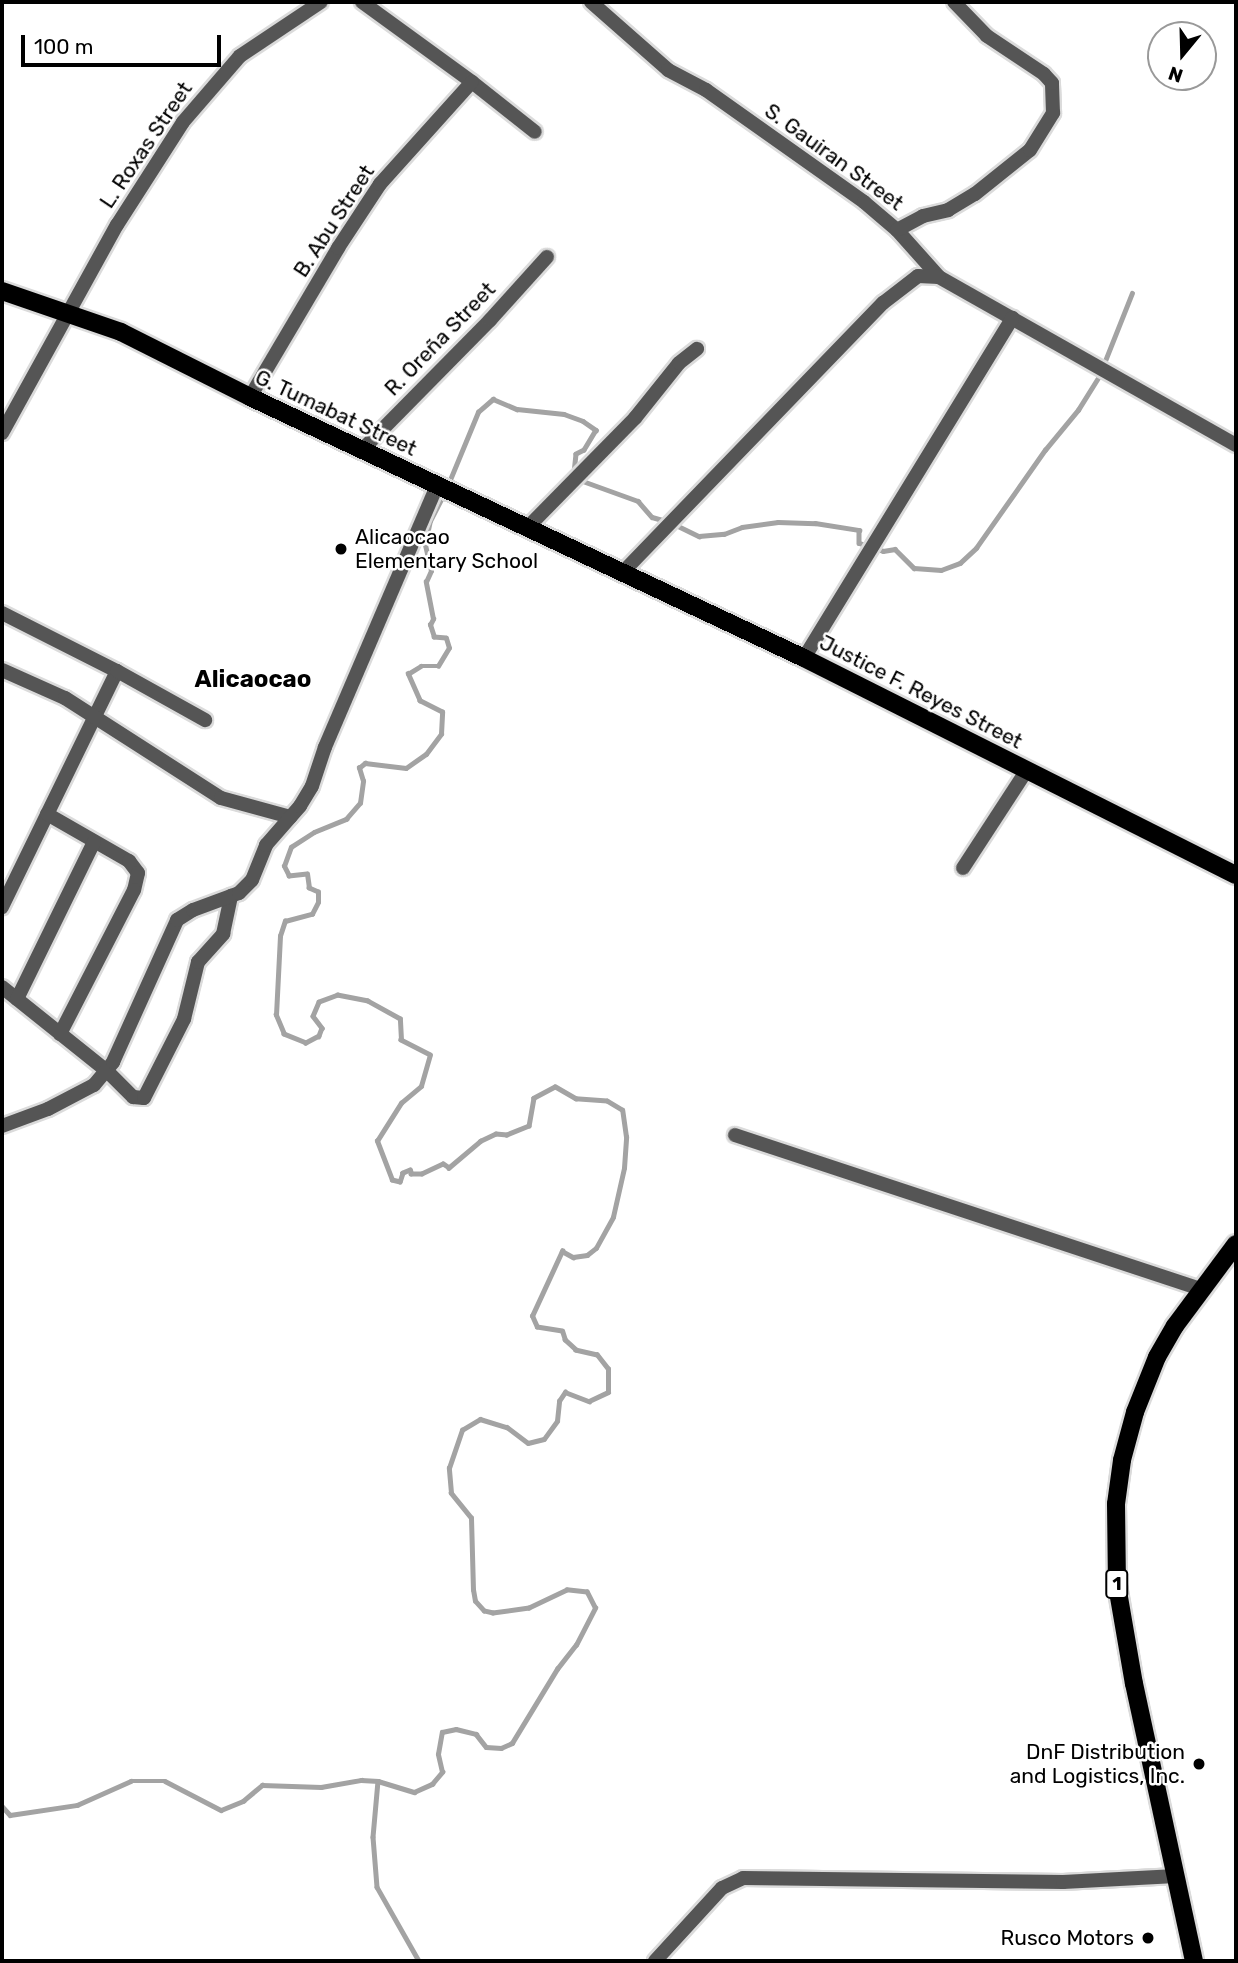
<!DOCTYPE html>
<meta charset="utf-8">
<style>
body{margin:0}
#map{position:relative;width:1238px;height:1963px;overflow:hidden;background:#fff;font-family:Rubik,sans-serif}
div>[style]{position:absolute}
.stream>*{height:4.5px;margin:-2.25px;padding:0 2.25px;transform-origin:2.25px;border-radius:2.25px;background:#a3a3a3}
.roads{filter:drop-shadow(2px 0 #dbdbdb) drop-shadow(-2px 0 #dbdbdb) drop-shadow(0 2px #dbdbdb) drop-shadow(0 -2px #dbdbdb)}
.minor>*{height:14px;margin:-7px;padding:0 7px;transform-origin:7px;border-radius:7px;background:#555}
.major>*{height:18px;margin:-9px;padding:0 9px;transform-origin:9px;border-radius:9px;background:#000}
.dots>*{width:19px;height:19px;translate:-50% -50%;box-sizing:border-box;border:4px solid #fff;border-radius:50%}
span{translate:-50% -50%;white-space:nowrap;text-align:center;line-height:1.15;-webkit-text-stroke:5px #fff;paint-order:stroke}
.shield-label span{padding:2px 5px;background:#fff;border:2px solid;border-radius:5px;-webkit-text-stroke-width:0}
.shield-label{font-size:19px;color:#000;font-weight:700}
.street-label{font-size:21px;color:#000}
.poi-label{font-size:21px;color:#000}
.left{translate:0 -50%;text-align:left}
.right{translate:-100% -50%;text-align:right}
.quarter-label{font-size:24px;color:#000;font-weight:700}
.frame{position:absolute;inset:0;border:4px solid #000;pointer-events:none}
.north{position:absolute;left:1147px;top:21px;width:70px;height:70px;box-sizing:border-box;background:#fff;border:2px solid #999;border-radius:50%;rotate:199deg;font-size:19px;font-weight:700;line-height:28px;text-align:center;color:#000}
.north::after{content:'';display:block;margin:auto;width:24px;height:32px;background:#000;clip-path:polygon(50% 0,100% 100%,50% 72%,0 100%)}
.scale{position:absolute;left:21px;top:35px;width:200px;height:32px;box-sizing:border-box;border:4px solid #000;border-top:0;padding-left:9px;font-size:21px;line-height:24px;white-space:nowrap;color:#000;-webkit-text-stroke:5px #fff;paint-order:stroke}
</style>
<div id="map">
<div class="stream">
<div style="left:447px;top:487px;width:81px;rotate:-67.5deg"></div>
<div style="left:478px;top:412px;width:20px;rotate:-41deg"></div>
<div style="left:493px;top:399px;width:26px;rotate:23deg"></div>
<div style="left:517px;top:409px;width:47px;rotate:6.1deg"></div>
<div style="left:564px;top:414px;width:20px;rotate:20deg"></div>
<div style="left:583px;top:421px;width:16px;rotate:35deg"></div>
<div style="left:596px;top:430px;width:23px;rotate:121deg"></div>
<div style="left:584px;top:450px;width:9px;rotate:153deg"></div>
<div style="left:576px;top:454px;width:18px;rotate:96deg"></div>
<div style="left:574px;top:472px;width:10px;rotate:53deg"></div>
<div style="left:580px;top:480px;width:62px;rotate:19.9deg"></div>
<div style="left:638px;top:501px;width:21px;rotate:49deg"></div>
<div style="left:652px;top:517px;width:15px;rotate:16deg"></div>
<div style="left:674px;top:524px;width:28px;rotate:26deg"></div>
<div style="left:699px;top:536px;width:25px;rotate:-5deg"></div>
<div style="left:724px;top:534px;width:19px;rotate:-21deg"></div>
<div style="left:742px;top:527px;width:36px;rotate:-8deg"></div>
<div style="left:778px;top:522px;width:37px;rotate:2deg"></div>
<div style="left:815px;top:523px;width:45px;rotate:9deg"></div>
<div style="left:859px;top:530px;width:13px;rotate:90deg"></div>
<div style="left:859px;top:543px;width:25px;rotate:18deg"></div>
<div style="left:883px;top:551px;width:12px;rotate:-9deg"></div>
<div style="left:895px;top:549px;width:27px;rotate:45deg"></div>
<div style="left:914px;top:568px;width:27px;rotate:4deg"></div>
<div style="left:941px;top:570px;width:20px;rotate:-20deg"></div>
<div style="left:960px;top:563px;width:22px;rotate:-43deg"></div>
<div style="left:976px;top:548px;width:120px;rotate:-54.9deg"></div>
<div style="left:1045px;top:450px;width:52px;rotate:-50.5deg"></div>
<div style="left:1078px;top:410px;width:40px;rotate:-58deg"></div>
<div style="left:1099px;top:376px;width:89px;rotate:-68.3deg"></div>
<div style="left:378px;top:1781px;width:56px;rotate:95.1deg"></div>
<div style="left:373px;top:1837px;width:50px;rotate:85.4deg"></div>
<div style="left:377px;top:1887px;width:85px;rotate:60.4deg"></div>
<div style="left:2px;top:1806px;width:12px;rotate:48deg"></div>
<div style="left:10px;top:1815px;width:68px;rotate:-8.5deg"></div>
<div style="left:77px;top:1805px;width:59px;rotate:-24deg"></div>
<div style="left:131px;top:1781px;width:34px"></div>
<div style="left:165px;top:1781px;width:63px;rotate:27.4deg"></div>
<div style="left:221px;top:1810px;width:24px;rotate:-22deg"></div>
<div style="left:243px;top:1801px;width:25px;rotate:-40deg"></div>
<div style="left:262px;top:1785px;width:59px;rotate:1.9deg"></div>
<div style="left:321px;top:1787px;width:41px;rotate:-9.9deg"></div>
<div style="left:361px;top:1780px;width:17px;rotate:3deg"></div>
<div style="left:378px;top:1781px;width:38px;rotate:17deg"></div>
<div style="left:414px;top:1792px;width:20px;rotate:-24deg"></div>
<div style="left:432px;top:1784px;width:16px;rotate:-50deg"></div>
<div style="left:442px;top:1772px;width:18px;rotate:-103deg"></div>
<div style="left:438px;top:1754px;width:22px;rotate:-80deg"></div>
<div style="left:442px;top:1732px;width:14px;rotate:-12deg"></div>
<div style="left:456px;top:1729px;width:21px;rotate:14deg"></div>
<div style="left:476px;top:1734px;width:16px;rotate:52deg"></div>
<div style="left:486px;top:1747px;width:15px;rotate:4deg"></div>
<div style="left:501px;top:1748px;width:12px;rotate:-24deg"></div>
<div style="left:512px;top:1743px;width:87px;rotate:-58.7deg"></div>
<div style="left:557px;top:1669px;width:31px;rotate:-52deg"></div>
<div style="left:576px;top:1645px;width:42px;rotate:-62.8deg"></div>
<div style="left:595px;top:1608px;width:18px;rotate:-117deg"></div>
<div style="left:587px;top:1592px;width:20px;rotate:-174deg"></div>
<div style="left:567px;top:1590px;width:42px;rotate:154.7deg"></div>
<div style="left:529px;top:1608px;width:36px;rotate:172deg"></div>
<div style="left:493px;top:1613px;width:9px;rotate:-167deg"></div>
<div style="left:484px;top:1611px;width:13px;rotate:-132deg"></div>
<div style="left:475px;top:1601px;width:11px;rotate:-100deg"></div>
<div style="left:473px;top:1590px;width:72px;rotate:-91.6deg"></div>
<div style="left:471px;top:1518px;width:32px;rotate:-129deg"></div>
<div style="left:451px;top:1493px;width:25px;rotate:-95deg"></div>
<div style="left:449px;top:1468px;width:40px;rotate:-71.1deg"></div>
<div style="left:462px;top:1430px;width:21px;rotate:-31deg"></div>
<div style="left:480px;top:1419px;width:28px;rotate:17deg"></div>
<div style="left:507px;top:1427px;width:26px;rotate:37deg"></div>
<div style="left:528px;top:1443px;width:16px;rotate:-14deg"></div>
<div style="left:544px;top:1439px;width:22px;rotate:-54deg"></div>
<div style="left:557px;top:1421px;width:20px;rotate:-84deg"></div>
<div style="left:559px;top:1401px;width:11px;rotate:-56deg"></div>
<div style="left:565px;top:1392px;width:26px;rotate:21deg"></div>
<div style="left:589px;top:1401px;width:21px;rotate:-25deg"></div>
<div style="left:608px;top:1392px;width:23px;rotate:-90deg"></div>
<div style="left:608px;top:1369px;width:18px;rotate:-128deg"></div>
<div style="left:597px;top:1355px;width:22px;rotate:-167deg"></div>
<div style="left:576px;top:1350px;width:15px;rotate:-138deg"></div>
<div style="left:565px;top:1340px;width:9px;rotate:-108deg"></div>
<div style="left:562px;top:1331px;width:25px;rotate:-171deg"></div>
<div style="left:537px;top:1327px;width:12px;rotate:-114deg"></div>
<div style="left:532px;top:1316px;width:72px;rotate:-65.2deg"></div>
<div style="left:562px;top:1251px;width:13px;rotate:29deg"></div>
<div style="left:573px;top:1257px;width:14px;rotate:-8deg"></div>
<div style="left:587px;top:1255px;width:11px;rotate:-38deg"></div>
<div style="left:596px;top:1248px;width:35px;rotate:-61deg"></div>
<div style="left:613px;top:1217px;width:50px;rotate:-77.3deg"></div>
<div style="left:624px;top:1168px;width:31px;rotate:-86deg"></div>
<div style="left:626px;top:1137px;width:27px;rotate:-98deg"></div>
<div style="left:622px;top:1110px;width:17px;rotate:-149deg"></div>
<div style="left:607px;top:1101px;width:31px;rotate:-176deg"></div>
<div style="left:576px;top:1099px;width:24px;rotate:-150deg"></div>
<div style="left:555px;top:1087px;width:24px;rotate:152deg"></div>
<div style="left:534px;top:1098px;width:28px;rotate:100deg"></div>
<div style="left:529px;top:1126px;width:24px;rotate:158deg"></div>
<div style="left:507px;top:1135px;width:11px;rotate:-175deg"></div>
<div style="left:496px;top:1134px;width:17px;rotate:155deg"></div>
<div style="left:481px;top:1141px;width:42px;rotate:139.8deg"></div>
<div style="left:449px;top:1168px;width:7px;rotate:-146deg"></div>
<div style="left:443px;top:1164px;width:23px;rotate:155deg"></div>
<div style="left:422px;top:1174px;width:11px;rotate:180deg"></div>
<div style="left:411px;top:1174px;width:4px;rotate:-104deg"></div>
<div style="left:410px;top:1170px;width:8px;rotate:157deg"></div>
<div style="left:403px;top:1173px;width:9px;rotate:108deg"></div>
<div style="left:400px;top:1182px;width:8px;rotate:-166deg"></div>
<div style="left:392px;top:1180px;width:42px;rotate:-111deg"></div>
<div style="left:377px;top:1141px;width:45px;rotate:-57.7deg"></div>
<div style="left:401px;top:1103px;width:26px;rotate:-40deg"></div>
<div style="left:421px;top:1086px;width:32px;rotate:-74deg"></div>
<div style="left:430px;top:1055px;width:33px;rotate:-153deg"></div>
<div style="left:401px;top:1040px;width:21px;rotate:-93deg"></div>
<div style="left:400px;top:1019px;width:37px;rotate:-151deg"></div>
<div style="left:368px;top:1001px;width:31px;rotate:-169deg"></div>
<div style="left:338px;top:995px;width:20px;rotate:160deg"></div>
<div style="left:319px;top:1002px;width:15px;rotate:113deg"></div>
<div style="left:313px;top:1016px;width:15px;rotate:53deg"></div>
<div style="left:322px;top:1028px;width:9px;rotate:111deg"></div>
<div style="left:319px;top:1036px;width:15px;rotate:152deg"></div>
<div style="left:306px;top:1043px;width:24px;rotate:-158deg"></div>
<div style="left:284px;top:1034px;width:21px;rotate:-113deg"></div>
<div style="left:276px;top:1015px;width:79px;rotate:-87.1deg"></div>
<div style="left:280px;top:936px;width:16px;rotate:-72deg"></div>
<div style="left:285px;top:921px;width:28px;rotate:-15deg"></div>
<div style="left:312px;top:914px;width:13px;rotate:-63deg"></div>
<div style="left:318px;top:902px;width:10px;rotate:-90deg"></div>
<div style="left:318px;top:892px;width:10px;rotate:-156deg"></div>
<div style="left:309px;top:888px;width:14px;rotate:-98deg"></div>
<div style="left:307px;top:874px;width:18px;rotate:174deg"></div>
<div style="left:289px;top:876px;width:11px;rotate:-117deg"></div>
<div style="left:284px;top:866px;width:20px;rotate:-70deg"></div>
<div style="left:291px;top:847px;width:27px;rotate:-33deg"></div>
<div style="left:314px;top:832px;width:35px;rotate:-22deg"></div>
<div style="left:346px;top:819px;width:21px;rotate:-49deg"></div>
<div style="left:360px;top:803px;width:22px;rotate:-82deg"></div>
<div style="left:363px;top:781px;width:14px;rotate:-107deg"></div>
<div style="left:359px;top:768px;width:8px;rotate:-40deg"></div>
<div style="left:365px;top:763px;width:41px;rotate:7deg"></div>
<div style="left:406px;top:768px;width:24px;rotate:-35deg"></div>
<div style="left:426px;top:754px;width:25px;rotate:-53deg"></div>
<div style="left:441px;top:734px;width:22px;rotate:-87deg"></div>
<div style="left:442px;top:712px;width:25px;rotate:-153deg"></div>
<div style="left:420px;top:701px;width:30px;rotate:-114deg"></div>
<div style="left:408px;top:674px;width:15px;rotate:-32deg"></div>
<div style="left:421px;top:666px;width:17px"></div>
<div style="left:438px;top:666px;width:21px;rotate:-59deg"></div>
<div style="left:449px;top:648px;width:10px;rotate:-107deg"></div>
<div style="left:446px;top:638px;width:12px;rotate:-175deg"></div>
<div style="left:434px;top:637px;width:13px;rotate:-108deg"></div>
<div style="left:430px;top:625px;width:7px;rotate:-63deg"></div>
<div style="left:433px;top:619px;width:38px;rotate:-101deg"></div>
<div style="left:426px;top:582px;width:12px;rotate:-66deg"></div>
<div style="left:431px;top:571px;width:28px;rotate:-103deg"></div>
<div style="left:425px;top:544px;width:24px;rotate:-78deg"></div>
<div style="left:430px;top:521px;width:29px;rotate:-63deg"></div>
</div>
<div class="roads">
<div class="minor">
<div style="left:362px;top:2px;width:136px;rotate:36deg"></div>
<div style="left:472px;top:82px;width:80px;rotate:38.4deg"></div>
<div style="left:591px;top:2px;width:103px;rotate:41.4deg"></div>
<div style="left:668px;top:70px;width:43px;rotate:27.8deg"></div>
<div style="left:706px;top:90px;width:194px;rotate:35.3deg"></div>
<div style="left:864px;top:202px;width:43px;rotate:40.3deg"></div>
<div style="left:897px;top:230px;width:63px;rotate:48.2deg"></div>
<div style="left:939px;top:277px;width:341px;rotate:29.5deg"></div>
<div style="left:897px;top:230px;width:30px;rotate:-28deg"></div>
<div style="left:923px;top:216px;width:26px;rotate:-13deg"></div>
<div style="left:948px;top:210px;width:31px;rotate:-31deg"></div>
<div style="left:975px;top:194px;width:70px;rotate:-38.7deg"></div>
<div style="left:1030px;top:150px;width:44px;rotate:-58.1deg"></div>
<div style="left:1053px;top:113px;width:30px;rotate:-92deg"></div>
<div style="left:1052px;top:83px;width:12px;rotate:-132deg"></div>
<div style="left:1044px;top:74px;width:69px;rotate:-146.3deg"></div>
<div style="left:987px;top:36px;width:47px;rotate:-134.1deg"></div>
<div style="left:250px;top:397px;width:173px;rotate:-59.4deg"></div>
<div style="left:338px;top:248px;width:77px;rotate:-56.7deg"></div>
<div style="left:380px;top:184px;width:137px;rotate:-48deg"></div>
<div style="left:2px;top:433px;width:238px;rotate:-61.1deg"></div>
<div style="left:117px;top:225px;width:122px;rotate:-57.3deg"></div>
<div style="left:183px;top:122px;width:87px;rotate:-49.2deg"></div>
<div style="left:240px;top:56px;width:97px;rotate:-33.7deg"></div>
<div style="left:362px;top:450px;width:182px;rotate:-45.4deg"></div>
<div style="left:490px;top:320px;width:85px;rotate:-47.9deg"></div>
<div style="left:527px;top:528px;width:154px;rotate:-45.5deg"></div>
<div style="left:635px;top:418px;width:70px;rotate:-51.3deg"></div>
<div style="left:679px;top:363px;width:23px;rotate:-38deg"></div>
<div style="left:622px;top:573px;width:376px;rotate:-46deg"></div>
<div style="left:883px;top:303px;width:44px;rotate:-37.6deg"></div>
<div style="left:918px;top:276px;width:21px;rotate:3deg"></div>
<div style="left:2px;top:613px;width:129px;rotate:26.8deg"></div>
<div style="left:117px;top:671px;width:263px;rotate:116deg"></div>
<div style="left:804px;top:658px;width:399px;rotate:-58.5deg"></div>
<div style="left:2px;top:670px;width:69px;rotate:24deg"></div>
<div style="left:65px;top:698px;width:185px;rotate:32.7deg"></div>
<div style="left:221px;top:798px;width:72px;rotate:15.4deg"></div>
<div style="left:117px;top:671px;width:101px;rotate:29.1deg"></div>
<div style="left:47px;top:814px;width:95px;rotate:29.8deg"></div>
<div style="left:129px;top:861px;width:15px;rotate:53deg"></div>
<div style="left:138px;top:873px;width:17px;rotate:103deg"></div>
<div style="left:134px;top:890px;width:162px;rotate:117.2deg"></div>
<div style="left:963px;top:868px;width:117px;rotate:-56.9deg"></div>
<div style="left:2px;top:987px;width:134px;rotate:38.7deg"></div>
<div style="left:107px;top:1071px;width:37px;rotate:45deg"></div>
<div style="left:133px;top:1097px;width:11px;rotate:5deg"></div>
<div style="left:144px;top:1098px;width:89px;rotate:-63.1deg"></div>
<div style="left:184px;top:1019px;width:59px;rotate:-76.2deg"></div>
<div style="left:198px;top:962px;width:38px;rotate:-48deg"></div>
<div style="left:223px;top:934px;width:39px;rotate:-78deg"></div>
<div style="left:17px;top:999px;width:175px;rotate:-63.9deg"></div>
<div style="left:2px;top:1126px;width:49px;rotate:-20.3deg"></div>
<div style="left:48px;top:1109px;width:52px;rotate:-27.6deg"></div>
<div style="left:94px;top:1085px;width:30px;rotate:-50deg"></div>
<div style="left:113px;top:1062px;width:156px;rotate:-65.7deg"></div>
<div style="left:177px;top:920px;width:19px;rotate:-32deg"></div>
<div style="left:193px;top:910px;width:49px;rotate:-20.3deg"></div>
<div style="left:239px;top:893px;width:18px;rotate:-45deg"></div>
<div style="left:252px;top:880px;width:38px;rotate:-68deg"></div>
<div style="left:266px;top:845px;width:52px;rotate:-48.9deg"></div>
<div style="left:300px;top:806px;width:23px;rotate:-59deg"></div>
<div style="left:312px;top:786px;width:41px;rotate:-71.6deg"></div>
<div style="left:325px;top:747px;width:284px;rotate:-66.8deg"></div>
<div style="left:735px;top:1135px;width:491px;rotate:18.3deg"></div>
<div style="left:655px;top:1961px;width:99px;rotate:-47.5deg"></div>
<div style="left:722px;top:1888px;width:23px;rotate:-25deg"></div>
<div style="left:743px;top:1878px;width:320px;rotate:0.7deg"></div>
<div style="left:1063px;top:1882px;width:113px;rotate:-3deg"></div>
</div>
<div class="major">
<div style="left:2px;top:291px;width:126px;rotate:19deg"></div>
<div style="left:121px;top:332px;width:144px;rotate:26.7deg"></div>
<div style="left:250px;top:397px;width:612px;rotate:25.23deg"></div>
<div style="left:804px;top:658px;width:483px;rotate:26.7deg"></div>
<div style="left:1194px;top:1961px;width:283px;rotate:-102.2deg"></div>
<div style="left:1134px;top:1684px;width:99px;rotate:-99.8deg"></div>
<div style="left:1117px;top:1586px;width:82px;rotate:-90.7deg"></div>
<div style="left:1116px;top:1504px;width:44px;rotate:-82.2deg"></div>
<div style="left:1122px;top:1460px;width:50px;rotate:-74.8deg"></div>
<div style="left:1135px;top:1412px;width:59px;rotate:-68.2deg"></div>
<div style="left:1157px;top:1357px;width:36px;rotate:-60deg"></div>
<div style="left:1175px;top:1326px;width:102px;rotate:-53.4deg"></div>
</div>
</div>
<div class="dots">
<div style="left:341px;top:549px;background:#000"></div>
<div style="left:1199px;top:1764px;background:#000"></div>
<div style="left:1148px;top:1938px;background:#000"></div>
</div>
<div class="shield-label">
<span style="left:1117px;top:1584px">1</span>
</div>
<div class="street-label">
<span style="left:146px;top:145px;rotate:-56deg">L. Roxas Street</span>
<span style="left:834px;top:157px;rotate:36deg">S. Gauiran Street</span>
<span style="left:334px;top:221px;rotate:-57deg">B. Abu Street</span>
<span style="left:440px;top:339px;rotate:-46deg">R. Oreña Street</span>
<span style="left:336px;top:413px;rotate:25deg">G. Tumabat Street</span>
<span style="left:921px;top:692px;rotate:27deg">Justice F. Reyes Street</span>
</div>
<div class="poi-label">
<span class="left" style="left:355px;top:549px">Alicaocao<br>Elementary School</span>
<span class="right" style="left:1185px;top:1764px">DnF Distribution<br>and Logistics, Inc.</span>
<span class="right" style="left:1134px;top:1938px">Rusco Motors</span>
</div>
<div class="quarter-label">
<span style="left:253px;top:680px">Alicaocao</span>
</div>
<div class="frame"></div>
<div class="north">N</div>
<div class="scale">100 m</div>
</div>
